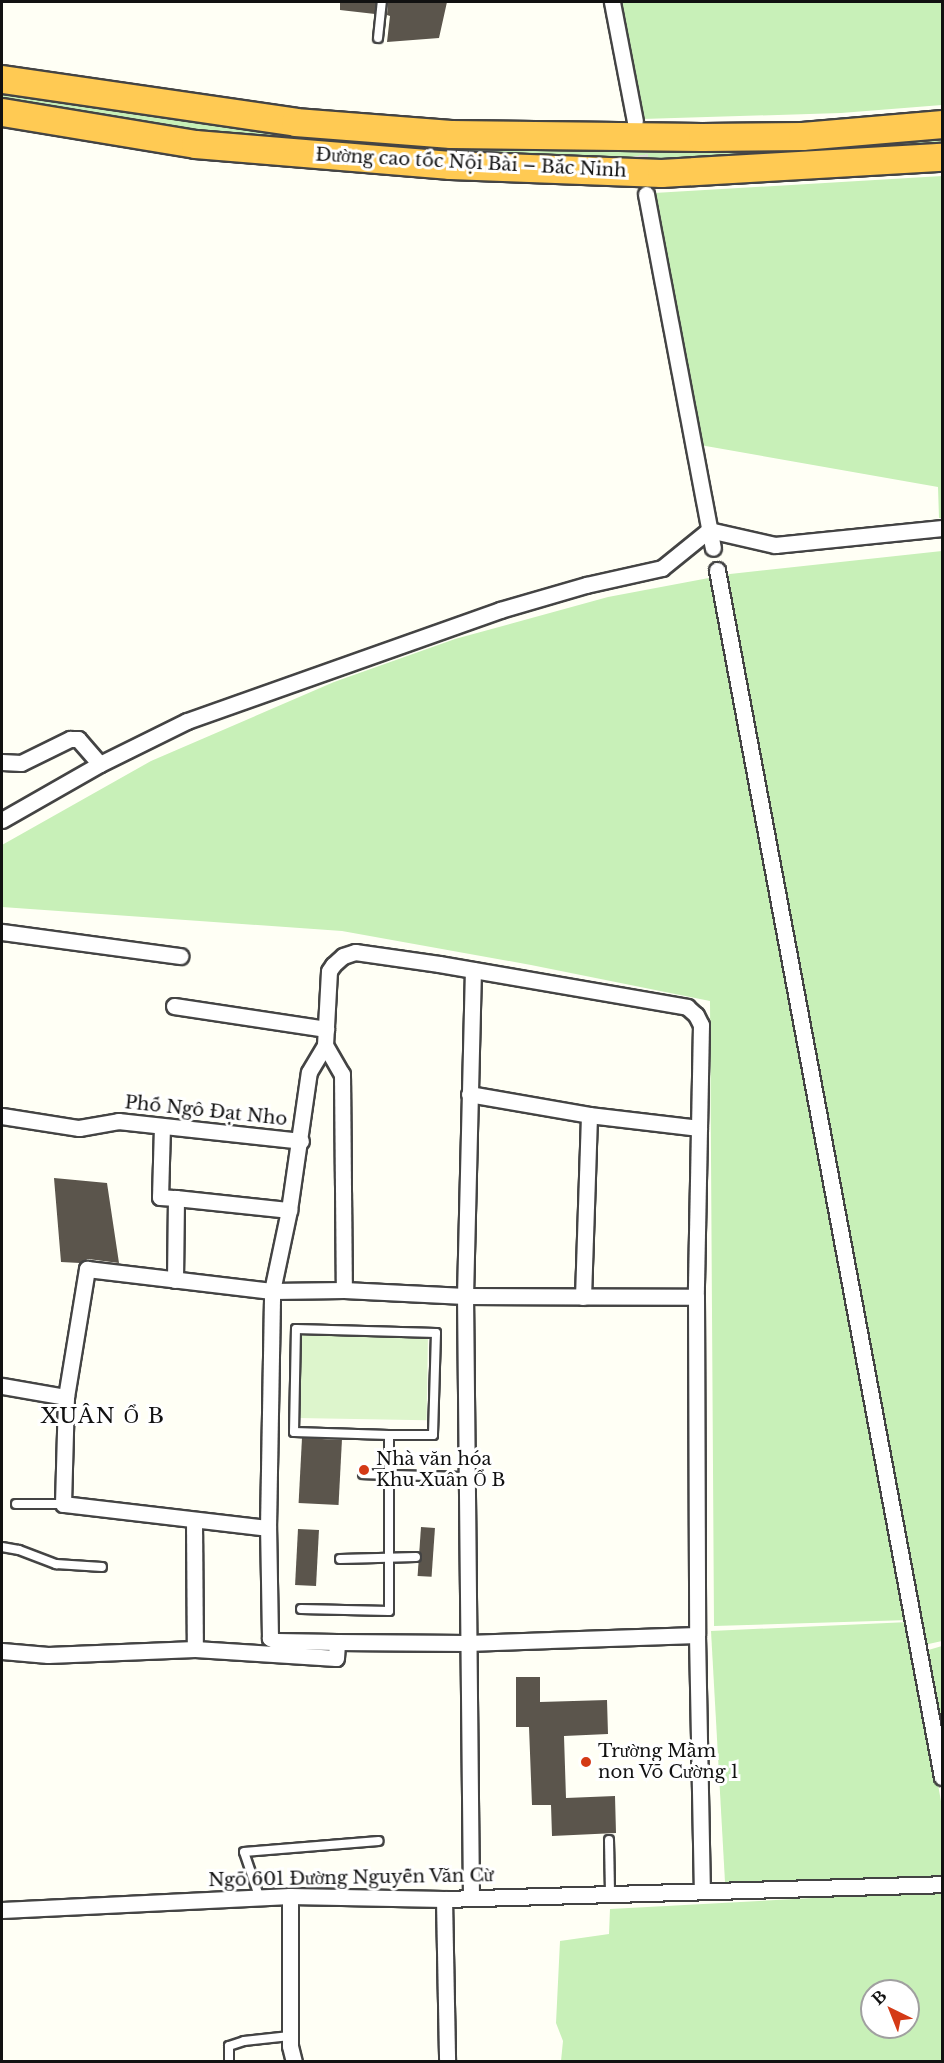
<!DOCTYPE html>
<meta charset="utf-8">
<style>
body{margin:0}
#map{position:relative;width:944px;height:2063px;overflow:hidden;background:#fffff5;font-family:"Libre Baskerville",serif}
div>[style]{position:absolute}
.green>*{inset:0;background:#c8f0b8}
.pitch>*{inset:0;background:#ddf5cc;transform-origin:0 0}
.building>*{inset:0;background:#5b554c;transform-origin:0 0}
.minor-tunnel>*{height:15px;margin-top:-7.5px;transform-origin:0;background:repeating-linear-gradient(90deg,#dbdbd3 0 15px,transparent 0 23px)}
.roads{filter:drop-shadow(2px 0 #444) drop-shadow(-2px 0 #444) drop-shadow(0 2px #444) drop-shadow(0 -2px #444)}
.service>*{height:8px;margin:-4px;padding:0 4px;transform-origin:4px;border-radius:4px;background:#fff}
.minor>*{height:15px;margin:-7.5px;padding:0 7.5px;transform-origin:7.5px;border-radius:7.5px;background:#fff}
.motorway>*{height:27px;margin:-13.5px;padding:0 13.5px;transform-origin:13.5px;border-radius:13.5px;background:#ffca53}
.dots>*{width:16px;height:16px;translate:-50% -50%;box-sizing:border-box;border:3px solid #fff;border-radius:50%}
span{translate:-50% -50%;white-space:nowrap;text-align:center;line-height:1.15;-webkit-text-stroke:6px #fff;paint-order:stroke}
.street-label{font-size:18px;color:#111}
.poi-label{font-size:18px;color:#111}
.left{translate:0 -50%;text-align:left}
.quarter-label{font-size:21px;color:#111;letter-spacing:1.5px}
.frame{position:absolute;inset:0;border:3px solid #111;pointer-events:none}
.north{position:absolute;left:860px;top:1979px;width:60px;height:60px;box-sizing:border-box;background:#fff;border:2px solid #a0a0a0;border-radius:50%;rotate:317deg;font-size:16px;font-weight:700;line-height:24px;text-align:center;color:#111}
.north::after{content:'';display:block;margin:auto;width:21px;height:27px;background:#d43a16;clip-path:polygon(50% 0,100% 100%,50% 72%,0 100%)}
</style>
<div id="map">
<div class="green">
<div style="clip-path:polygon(621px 2px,942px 2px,942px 105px,841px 113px,642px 119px)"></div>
<div style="clip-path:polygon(2px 91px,183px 120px,287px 132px,484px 148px,712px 149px,942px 139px,942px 147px,720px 160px,546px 159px,215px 134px,2px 102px)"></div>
<div style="clip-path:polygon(942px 176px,942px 518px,939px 518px,938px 487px,700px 445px,654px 193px)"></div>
<div style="clip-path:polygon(942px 551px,942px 1641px,924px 1645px,909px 1620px,714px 1626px,710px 1001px,531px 965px,342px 931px,2px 907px,2px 845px,151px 761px,334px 682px,455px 639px,608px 597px,730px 574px)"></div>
<div style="clip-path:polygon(909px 1622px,942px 1807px,942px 1878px,725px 1882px,711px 1631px)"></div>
<div style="clip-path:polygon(942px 1646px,942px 1739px,925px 1651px)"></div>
<div style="clip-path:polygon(evenodd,942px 1891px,942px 2061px,561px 2061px,563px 2041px,556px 2023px,560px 1941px,609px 1934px,610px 1909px,942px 1891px,872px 1991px,908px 1991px,908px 2027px,872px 2027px,872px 1991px)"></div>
</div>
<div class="pitch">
<div style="left:299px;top:1335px;width:129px;height:83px;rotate:1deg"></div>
</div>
<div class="building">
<div style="clip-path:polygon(340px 2px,376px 2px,375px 14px,340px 10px)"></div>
<div style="clip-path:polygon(388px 2px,447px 2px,439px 38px,387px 42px,390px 16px,387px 15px)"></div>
<div style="clip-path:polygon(54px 1178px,107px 1183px,119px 1263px,88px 1259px,80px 1263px,61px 1262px)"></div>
<div style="left:302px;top:1438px;width:40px;height:65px;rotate:3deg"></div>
<div style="left:421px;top:1527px;width:14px;height:49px;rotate:4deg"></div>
<div style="left:298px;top:1529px;width:21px;height:56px;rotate:3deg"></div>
<div style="clip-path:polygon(516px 1677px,540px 1677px,540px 1702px,607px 1700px,608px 1734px,564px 1736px,566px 1798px,615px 1796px,616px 1833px,552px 1836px,551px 1805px,532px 1805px,529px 1727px,516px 1727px)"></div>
</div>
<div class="minor-tunnel">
<div style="left:637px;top:132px;width:48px;rotate:81.5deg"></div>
</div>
<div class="roads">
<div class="service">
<div style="left:378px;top:38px;width:36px;rotate:-84deg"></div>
<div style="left:363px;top:1474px;width:104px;rotate:1.7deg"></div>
<div style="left:16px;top:1504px;width:47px"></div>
<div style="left:2px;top:1547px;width:17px;rotate:10deg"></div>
<div style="left:19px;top:1550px;width:40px;rotate:21deg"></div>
<div style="left:56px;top:1564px;width:46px;rotate:3.7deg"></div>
<div style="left:340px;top:1559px;width:76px;rotate:-1.5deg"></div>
<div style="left:301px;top:1609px;width:88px;rotate:1.3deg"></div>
<div style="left:389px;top:1611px;width:176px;rotate:-90deg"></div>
<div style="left:389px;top:1435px;width:95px;rotate:-178.2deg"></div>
<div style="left:294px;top:1432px;width:103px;rotate:-88.9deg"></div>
<div style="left:296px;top:1329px;width:140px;rotate:1.6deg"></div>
<div style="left:436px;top:1333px;width:102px;rotate:91.7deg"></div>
<div style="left:433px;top:1435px;width:44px;rotate:180deg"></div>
<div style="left:609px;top:1840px;width:52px;rotate:88.9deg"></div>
<div style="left:259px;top:1896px;width:46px;rotate:-108.8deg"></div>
<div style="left:244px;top:1852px;width:135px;rotate:-4.7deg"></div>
<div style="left:229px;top:2062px;width:16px;rotate:-90deg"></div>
<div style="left:229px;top:2046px;width:16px;rotate:-18deg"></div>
<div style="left:244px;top:2041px;width:46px;rotate:-6.2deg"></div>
</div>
<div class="minor">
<div style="left:612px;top:2px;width:121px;rotate:79.1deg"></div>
<div style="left:646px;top:194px;width:360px;rotate:79.3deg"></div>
<div style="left:717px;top:570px;width:1228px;rotate:79.44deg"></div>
<div style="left:2px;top:762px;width:19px;rotate:3deg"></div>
<div style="left:21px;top:763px;width:55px;rotate:-26.1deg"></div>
<div style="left:70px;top:739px;width:8px"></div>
<div style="left:78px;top:739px;width:33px;rotate:49deg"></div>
<div style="left:100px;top:764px;width:113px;rotate:150.3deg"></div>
<div style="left:100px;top:764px;width:97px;rotate:-26.3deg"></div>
<div style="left:187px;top:721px;width:332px;rotate:-19.5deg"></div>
<div style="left:500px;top:610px;width:90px;rotate:-16.2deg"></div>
<div style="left:586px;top:585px;width:78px;rotate:-12.6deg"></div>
<div style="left:662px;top:568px;width:60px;rotate:-39deg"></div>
<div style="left:709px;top:530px;width:68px;rotate:12.8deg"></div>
<div style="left:775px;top:545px;width:168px;rotate:-5.8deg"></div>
<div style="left:2px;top:932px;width:180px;rotate:7.7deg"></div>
<div style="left:174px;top:1006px;width:154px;rotate:8.6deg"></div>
<div style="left:325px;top:1045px;width:34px;rotate:60deg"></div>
<div style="left:342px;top:1074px;width:216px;rotate:89.5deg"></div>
<div style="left:469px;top:1094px;width:122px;rotate:9.9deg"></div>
<div style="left:589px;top:1115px;width:111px;rotate:6.7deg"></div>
<div style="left:2px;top:1116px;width:78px;rotate:8.9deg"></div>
<div style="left:79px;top:1128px;width:40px;rotate:-10deg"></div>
<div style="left:118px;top:1121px;width:184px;rotate:6.2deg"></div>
<div style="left:162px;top:1126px;width:71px;rotate:91.6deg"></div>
<div style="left:160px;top:1197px;width:16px;rotate:4deg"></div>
<div style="left:175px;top:1280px;width:82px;rotate:-89.3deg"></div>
<div style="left:176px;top:1198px;width:114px;rotate:6.1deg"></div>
<div style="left:583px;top:1297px;width:182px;rotate:-88.1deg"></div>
<div style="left:2px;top:1386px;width:65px;rotate:9.8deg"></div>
<div style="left:194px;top:1520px;width:129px;rotate:89.6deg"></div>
<div style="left:268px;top:1528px;width:206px;rotate:-173.3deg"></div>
<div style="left:63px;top:1504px;width:107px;rotate:-88.4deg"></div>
<div style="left:66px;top:1397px;width:130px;rotate:-80.7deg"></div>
<div style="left:87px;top:1269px;width:186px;rotate:6.8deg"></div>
<div style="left:272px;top:1291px;width:72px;rotate:-0.8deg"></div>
<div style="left:344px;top:1290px;width:121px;rotate:2.8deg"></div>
<div style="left:465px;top:1296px;width:231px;rotate:0.2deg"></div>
<div style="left:337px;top:1642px;width:61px;rotate:-179.1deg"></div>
<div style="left:276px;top:1641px;width:7px;rotate:-153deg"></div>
<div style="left:270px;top:1638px;width:110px;rotate:-91deg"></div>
<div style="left:268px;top:1528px;width:237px;rotate:-89deg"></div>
<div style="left:272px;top:1291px;width:83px;rotate:-78.1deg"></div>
<div style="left:289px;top:1210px;width:139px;rotate:-81.8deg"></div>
<div style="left:309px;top:1072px;width:31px;rotate:-59deg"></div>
<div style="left:325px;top:1045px;width:74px;rotate:-86.9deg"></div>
<div style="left:329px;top:971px;width:7px;rotate:-56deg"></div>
<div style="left:333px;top:965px;width:13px;rotate:-42deg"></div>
<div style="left:343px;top:956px;width:13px;rotate:-18deg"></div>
<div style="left:355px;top:952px;width:85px;rotate:8.1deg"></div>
<div style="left:439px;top:964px;width:252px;rotate:9.8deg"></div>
<div style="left:687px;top:1007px;width:12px;rotate:42deg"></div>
<div style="left:696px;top:1015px;width:11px;rotate:63deg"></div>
<div style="left:701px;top:1025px;width:272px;rotate:91.1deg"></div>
<div style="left:696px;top:1297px;width:338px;rotate:89.8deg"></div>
<div style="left:697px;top:1635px;width:255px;rotate:88.9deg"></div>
<div style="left:2px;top:1651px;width:46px;rotate:5deg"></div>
<div style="left:48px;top:1655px;width:147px;rotate:-2.3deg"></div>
<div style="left:195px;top:1649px;width:141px;rotate:3.7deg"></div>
<div style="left:336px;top:1658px;width:16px;rotate:-86deg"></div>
<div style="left:337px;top:1642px;width:130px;rotate:0.4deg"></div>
<div style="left:467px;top:1643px;width:230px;rotate:-2deg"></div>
<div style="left:290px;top:1896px;width:150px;rotate:90deg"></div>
<div style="left:290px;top:2046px;width:16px;rotate:76deg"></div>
<div style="left:471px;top:1897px;width:601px;rotate:-90.57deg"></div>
<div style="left:465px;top:1296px;width:326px;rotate:-88.6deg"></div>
<div style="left:444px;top:1899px;width:163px;rotate:88.9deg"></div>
<div style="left:2px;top:1910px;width:288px;rotate:-2.8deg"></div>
<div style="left:290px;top:1896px;width:154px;rotate:1.1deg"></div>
<div style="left:444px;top:1899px;width:498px;rotate:-1.7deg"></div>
</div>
<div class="motorway">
<div style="left:2px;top:79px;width:296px;rotate:8.3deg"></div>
<div style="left:295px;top:122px;width:156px;rotate:4.4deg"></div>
<div style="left:451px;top:134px;width:251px;rotate:0.7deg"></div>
<div style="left:702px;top:137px;width:100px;rotate:-0.6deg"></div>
<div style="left:802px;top:136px;width:141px;rotate:-4.9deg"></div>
<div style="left:2px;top:112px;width:196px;rotate:9.4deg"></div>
<div style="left:195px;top:144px;width:256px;rotate:4.7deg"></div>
<div style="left:450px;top:165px;width:211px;rotate:2.2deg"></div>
<div style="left:661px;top:173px;width:281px;rotate:-3.3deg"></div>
</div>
</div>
<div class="dots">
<div style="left:364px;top:1470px;background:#d43a16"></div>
<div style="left:586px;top:1762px;background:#d43a16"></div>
</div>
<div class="street-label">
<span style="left:471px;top:163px;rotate:3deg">Đường cao tốc Nội Bài – Bắc Ninh</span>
<span style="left:206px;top:1111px;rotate:6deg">Phố Ngô Đạt Nho</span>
<span style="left:351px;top:1878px;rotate:-1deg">Ngõ 601 Đường Nguyễn Văn Cừ</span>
</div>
<div class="poi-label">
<span class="left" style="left:376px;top:1470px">Nhà văn hóa<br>Khu Xuân Ổ B</span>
<span class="left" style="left:598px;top:1762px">Trường Mầm<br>non Võ Cường 1</span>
</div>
<div class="quarter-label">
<span style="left:103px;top:1416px">XUÂN Ổ B</span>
</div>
<div class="frame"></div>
<div class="north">B</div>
</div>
